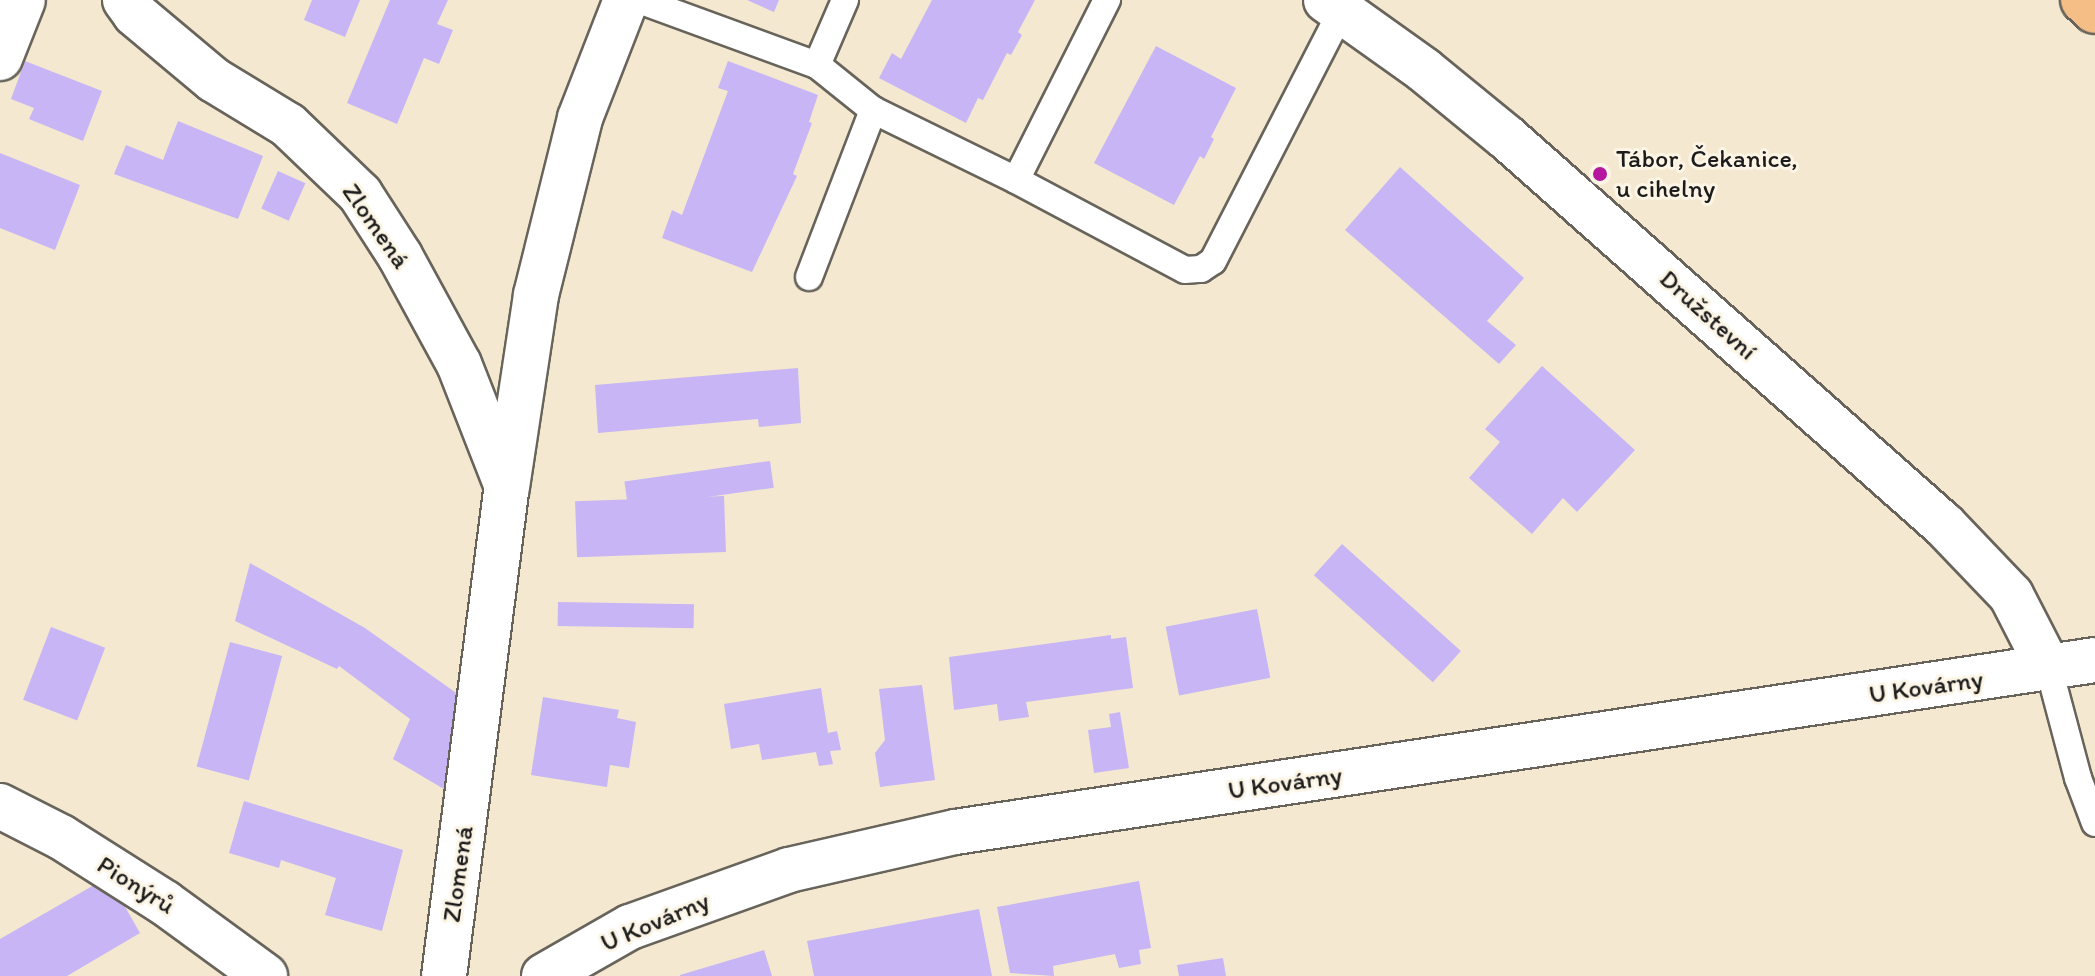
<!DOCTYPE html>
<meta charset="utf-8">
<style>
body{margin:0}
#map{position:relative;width:2095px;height:976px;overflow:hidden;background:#f4e9d0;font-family:Itim,sans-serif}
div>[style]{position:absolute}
.building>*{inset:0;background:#c7b5f5;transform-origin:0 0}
.roads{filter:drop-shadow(2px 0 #68645b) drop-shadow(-2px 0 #68645b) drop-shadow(0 2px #68645b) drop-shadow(0 -2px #68645b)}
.service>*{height:26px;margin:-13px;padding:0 13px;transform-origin:13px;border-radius:13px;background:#fff}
.minor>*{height:44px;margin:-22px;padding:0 22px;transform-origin:22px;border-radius:22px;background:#fff}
.tertiary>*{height:44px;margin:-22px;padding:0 22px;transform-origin:22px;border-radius:22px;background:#fff}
.primary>*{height:44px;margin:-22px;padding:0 22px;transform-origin:22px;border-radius:22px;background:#f6be87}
.dots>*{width:22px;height:22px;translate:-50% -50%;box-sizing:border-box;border:4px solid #fcf5e5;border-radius:50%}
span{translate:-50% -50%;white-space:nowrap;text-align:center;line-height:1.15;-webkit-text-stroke:6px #fcf5e5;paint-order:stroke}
.poi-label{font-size:26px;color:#1c1c1c}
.left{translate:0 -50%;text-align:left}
.street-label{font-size:26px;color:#1c1c1c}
</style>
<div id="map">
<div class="building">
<div style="clip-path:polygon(312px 0,360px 0,345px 37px,304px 20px)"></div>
<div style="clip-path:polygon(390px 0,448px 0,437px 24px,453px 30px,439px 64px,424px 58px,397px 124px,347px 103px)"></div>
<div style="clip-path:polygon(747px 0,779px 0,774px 12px)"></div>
<div style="clip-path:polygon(932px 0,1035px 0,1018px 32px,1022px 35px,1011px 55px,1007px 53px,983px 100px,978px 98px,966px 123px,879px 78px,892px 53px,901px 59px)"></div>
<div style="clip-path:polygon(1156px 46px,1236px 88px,1211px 137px,1214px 139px,1204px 159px,1200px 156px,1174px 205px,1094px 163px)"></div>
<div style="clip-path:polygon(25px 61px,102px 91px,83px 141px,29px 119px,34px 108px,11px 99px)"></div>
<div style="clip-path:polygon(728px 61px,818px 95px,809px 122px,812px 123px,793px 174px,797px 176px,752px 272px,662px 238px,672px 210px,682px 215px,728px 91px,718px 88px)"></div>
<div style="clip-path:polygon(178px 121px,263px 156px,238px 219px,114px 174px,126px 145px,163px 160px)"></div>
<div style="clip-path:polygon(0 153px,80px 185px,55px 250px,0 228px)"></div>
<div style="clip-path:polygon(1400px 167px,1524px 278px,1487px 321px,1516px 345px,1499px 364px,1345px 230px)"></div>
<div style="left:278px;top:171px;width:30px;height:41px;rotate:24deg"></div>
<div style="clip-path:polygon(1542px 366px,1635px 450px,1577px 512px,1563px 498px,1532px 534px,1469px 478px,1500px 442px,1485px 429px)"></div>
<div style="clip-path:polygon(798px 368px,801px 423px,759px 427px,758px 419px,598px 433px,595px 385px)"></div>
<div style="left:770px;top:461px;width:27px;height:147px;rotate:82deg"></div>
<div style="left:724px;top:496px;width:56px;height:149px;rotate:88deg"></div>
<div style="left:1342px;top:544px;width:160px;height:42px;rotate:42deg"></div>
<div style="clip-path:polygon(250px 563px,365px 628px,466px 700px,454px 795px,393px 759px,410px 719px,339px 666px,337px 669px,235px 621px)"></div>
<div style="left:558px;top:602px;width:136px;height:24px;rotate:1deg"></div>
<div style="left:1257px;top:609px;width:70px;height:93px;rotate:79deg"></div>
<div style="left:51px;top:627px;width:58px;height:78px;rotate:21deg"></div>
<div style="clip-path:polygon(1111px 635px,1111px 639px,1126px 637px,1133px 688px,1026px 702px,1029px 717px,999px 721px,997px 704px,954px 710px,949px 657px)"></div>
<div style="left:230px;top:642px;width:54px;height:129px;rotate:15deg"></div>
<div style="clip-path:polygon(922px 685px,935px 780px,880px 787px,875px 753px,885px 740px,879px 689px)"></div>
<div style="clip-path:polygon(821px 688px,828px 733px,837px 731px,841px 750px,830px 751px,833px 764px,819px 766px,816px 752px,762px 760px,759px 744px,731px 749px,724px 704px)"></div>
<div style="clip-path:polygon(543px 697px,619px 710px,617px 718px,636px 722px,629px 768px,610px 765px,607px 787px,531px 775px)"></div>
<div style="clip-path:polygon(1120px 712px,1129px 768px,1094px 773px,1088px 730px,1111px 727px,1109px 714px)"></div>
<div style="clip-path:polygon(244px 801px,403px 850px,382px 931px,325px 915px,336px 878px,281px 860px,279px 868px,229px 853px)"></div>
<div style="clip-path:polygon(108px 877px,140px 933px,67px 976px,0 976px,0 939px)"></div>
<div style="clip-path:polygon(1139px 881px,1151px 948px,1139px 950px,1141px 964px,1119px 968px,1115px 954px,1053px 966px,1054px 976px,1010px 973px,997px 907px)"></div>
<div style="clip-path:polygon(979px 909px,992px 976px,814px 976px,807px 941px)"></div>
<div style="clip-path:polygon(764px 950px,772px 976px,680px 976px,680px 975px)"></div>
<div style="clip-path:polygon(1223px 958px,1226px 976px,1179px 976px,1177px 965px)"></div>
</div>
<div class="roads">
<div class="service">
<div style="left:639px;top:0;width:189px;rotate:20.1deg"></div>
<div style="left:817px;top:65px;width:71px;rotate:-66.7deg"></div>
<div style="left:817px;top:65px;width:72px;rotate:38.8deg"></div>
<div style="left:873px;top:110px;width:159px;rotate:26.1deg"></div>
<div style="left:1016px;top:180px;width:202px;rotate:-63.2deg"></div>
<div style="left:1016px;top:180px;width:191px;rotate:28deg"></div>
<div style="left:1185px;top:270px;width:16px;rotate:-4deg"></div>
<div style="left:1201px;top:269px;width:14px;rotate:-34deg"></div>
<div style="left:1213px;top:261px;width:282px;rotate:-62.8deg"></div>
<div style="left:809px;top:277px;width:179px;rotate:-69deg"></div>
<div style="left:2049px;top:669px;width:113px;rotate:75.1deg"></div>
<div style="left:2078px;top:778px;width:48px;rotate:69.3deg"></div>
</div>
<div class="minor">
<div style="left:125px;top:0;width:17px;rotate:54deg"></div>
<div style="left:135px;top:14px;width:103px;rotate:39.9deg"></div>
<div style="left:214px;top:80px;width:87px;rotate:31.3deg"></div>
<div style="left:288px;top:125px;width:100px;rotate:43.8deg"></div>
<div style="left:360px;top:194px;width:74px;rotate:57.2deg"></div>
<div style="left:400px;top:256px;width:123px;rotate:61.4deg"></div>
<div style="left:459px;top:364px;width:129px;rotate:68.6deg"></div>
<div style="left:1326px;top:0;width:120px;rotate:35.5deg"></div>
<div style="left:1424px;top:70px;width:106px;rotate:39.3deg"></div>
<div style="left:1506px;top:137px;width:585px;rotate:41.54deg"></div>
<div style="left:1944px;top:525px;width:97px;rotate:46.3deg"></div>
<div style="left:2011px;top:595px;width:83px;rotate:62.8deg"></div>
<div style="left:0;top:58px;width:62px;rotate:-68.4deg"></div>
<div style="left:0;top:806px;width:68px;rotate:26.9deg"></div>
<div style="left:61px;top:837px;width:123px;rotate:32.4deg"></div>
<div style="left:165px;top:903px;width:124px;rotate:36.1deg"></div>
<div style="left:444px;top:976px;width:493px;rotate:-82.7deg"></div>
<div style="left:507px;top:487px;width:194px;rotate:-81.4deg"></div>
<div style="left:536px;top:295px;width:182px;rotate:-76deg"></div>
<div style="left:580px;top:118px;width:127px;rotate:-68.7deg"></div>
</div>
<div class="tertiary">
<div style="left:544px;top:976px;width:99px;rotate:-29.7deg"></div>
<div style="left:630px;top:927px;width:169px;rotate:-19.7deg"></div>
<div style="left:789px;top:870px;width:170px;rotate:-12.9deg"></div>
<div style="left:955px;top:832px;width:1153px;rotate:-8.58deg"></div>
</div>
<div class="primary">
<div style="left:2083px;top:0;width:16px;rotate:43deg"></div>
</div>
</div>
<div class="dots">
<div style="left:1600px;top:174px;background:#b5179e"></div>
</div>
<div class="poi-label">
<span class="left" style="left:1616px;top:174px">Tábor, Čekanice,<br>u cihelny</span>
</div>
<div class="street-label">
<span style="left:376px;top:226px;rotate:55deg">Zlomená</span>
<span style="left:1708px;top:315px;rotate:42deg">Družstevní</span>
<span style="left:1926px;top:687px;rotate:-8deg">U Kovárny</span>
<span style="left:1285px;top:783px;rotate:-8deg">U Kovárny</span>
<span style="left:458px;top:874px;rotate:-82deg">Zlomená</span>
<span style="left:136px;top:885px;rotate:32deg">Pionýrů</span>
<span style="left:655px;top:922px;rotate:-23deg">U Kovárny</span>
</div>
</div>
